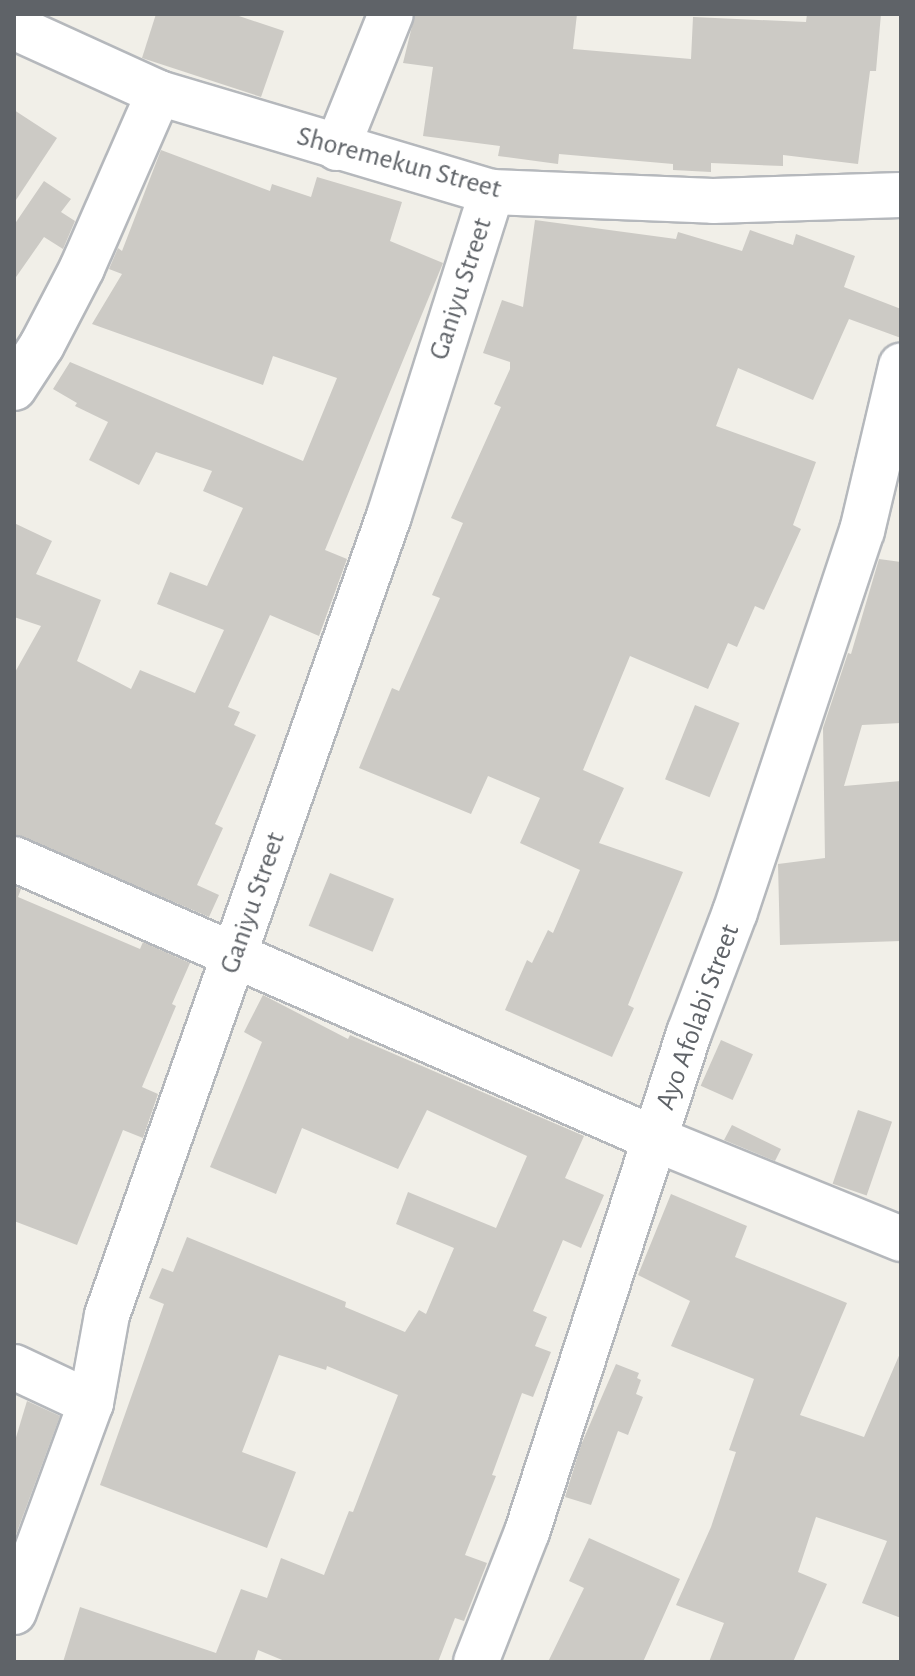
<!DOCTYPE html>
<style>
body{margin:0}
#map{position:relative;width:915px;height:1676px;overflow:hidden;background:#f1efe8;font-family:"Alegreya Sans",sans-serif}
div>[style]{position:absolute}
.building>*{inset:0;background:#cccac5;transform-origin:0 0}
.roads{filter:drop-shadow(2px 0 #b5b8bc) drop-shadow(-2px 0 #b5b8bc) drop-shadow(0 2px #b5b8bc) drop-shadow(0 -2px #b5b8bc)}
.minor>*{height:44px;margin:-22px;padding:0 22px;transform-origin:22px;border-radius:22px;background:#fff}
span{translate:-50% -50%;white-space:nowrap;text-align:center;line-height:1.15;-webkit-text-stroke:6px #fff;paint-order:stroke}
.street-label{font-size:28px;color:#5f6368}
.frame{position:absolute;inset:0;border:16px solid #5f6368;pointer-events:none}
</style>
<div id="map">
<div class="building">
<div style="clip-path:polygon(156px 14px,233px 14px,284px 31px,261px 97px,142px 58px)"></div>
<div style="clip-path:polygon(415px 14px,577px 14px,573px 49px,691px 59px,693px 17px,806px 22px,807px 14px,881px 14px,876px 71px,870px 71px,858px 164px,783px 155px,783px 166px,711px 163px,711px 172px,673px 170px,673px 164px,559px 154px,558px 164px,498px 156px,500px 146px,423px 136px,433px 67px,403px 63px)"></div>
<div style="clip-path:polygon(14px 110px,57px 138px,14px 203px)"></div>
<div style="clip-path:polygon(161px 150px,270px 191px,272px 184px,311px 197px,317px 177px,402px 202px,390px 241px,443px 263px,325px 550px,347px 559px,319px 636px,270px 615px,228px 707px,240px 712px,234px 725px,256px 735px,215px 824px,223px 828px,197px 885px,219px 895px,209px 917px,14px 834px,14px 674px,41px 626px,14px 617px,14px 523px,52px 541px,36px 574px,101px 600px,77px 661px,131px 689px,140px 670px,195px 693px,224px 630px,157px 604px,170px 572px,207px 586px,243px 508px,203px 491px,212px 471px,156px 452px,139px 485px,89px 460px,108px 422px,75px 406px,77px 403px,53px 389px,70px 362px,303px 461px,337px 378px,273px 356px,263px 385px,92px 324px,122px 274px,109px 269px,118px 248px,122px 251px)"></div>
<div style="clip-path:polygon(44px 181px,71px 199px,61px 212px,75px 221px,63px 249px,44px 237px,14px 280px,14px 225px)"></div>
<div style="clip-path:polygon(535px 220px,676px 239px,678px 232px,742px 251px,750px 230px,793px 245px,796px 234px,855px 256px,844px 287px,901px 309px,901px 338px,849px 319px,813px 400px,738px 368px,716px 426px,816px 462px,793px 525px,801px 529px,764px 610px,755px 606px,737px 647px,728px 643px,708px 689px,630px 656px,583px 770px,624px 788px,599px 843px,683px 872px,641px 973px,628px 1005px,634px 1008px,612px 1057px,505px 1010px,527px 960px,532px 963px,548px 930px,553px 933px,580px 870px,520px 843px,540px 798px,488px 776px,471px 814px,359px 768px,392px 688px,399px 691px,440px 598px,432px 595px,463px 523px,451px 518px,501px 407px,494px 404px,510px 369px,510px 362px,483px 353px,502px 300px,523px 307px)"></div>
<div style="clip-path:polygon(879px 559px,901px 562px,901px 723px,862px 725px,844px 786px,901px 781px,901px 941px,780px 945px,778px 864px,825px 858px,823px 728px,848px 653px,851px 654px)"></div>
<div style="left:695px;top:705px;width:48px;height:80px;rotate:22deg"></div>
<div style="left:330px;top:873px;width:69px;height:57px;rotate:22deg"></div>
<div style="clip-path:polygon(14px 886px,21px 889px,18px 897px,140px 949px,143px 942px,190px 963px,172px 1004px,176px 1006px,142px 1087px,158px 1094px,143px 1138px,123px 1130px,77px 1245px,14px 1221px)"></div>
<div style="clip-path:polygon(263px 995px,348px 1039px,350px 1035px,584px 1136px,565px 1178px,604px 1195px,581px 1248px,563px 1240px,533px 1311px,547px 1317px,535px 1346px,551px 1352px,533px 1397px,522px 1393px,492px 1475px,496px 1476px,465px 1555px,487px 1563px,464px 1621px,455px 1618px,438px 1662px,287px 1662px,258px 1650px,254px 1662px,63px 1662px,80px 1607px,216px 1653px,241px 1589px,267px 1598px,281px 1558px,324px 1575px,349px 1511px,353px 1512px,398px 1395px,327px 1366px,326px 1370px,279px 1355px,242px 1452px,296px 1472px,267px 1548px,100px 1485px,164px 1304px,149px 1298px,162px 1268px,173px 1272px,187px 1237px,346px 1302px,345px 1307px,405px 1332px,419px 1310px,426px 1314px,454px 1248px,396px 1224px,408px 1192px,496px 1228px,527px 1156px,427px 1110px,398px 1169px,302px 1128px,276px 1194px,210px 1167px,262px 1042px,244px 1032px)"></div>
<div style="left:721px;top:1040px;width:35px;height:50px;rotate:24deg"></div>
<div style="left:858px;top:1110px;width:36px;height:78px;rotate:19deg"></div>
<div style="clip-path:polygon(732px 1125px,781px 1149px,775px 1161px,724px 1140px)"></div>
<div style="clip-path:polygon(671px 1194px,747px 1226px,735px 1257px,847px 1303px,800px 1415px,864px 1437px,901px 1351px,901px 1618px,862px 1603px,887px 1541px,816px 1517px,798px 1572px,827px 1584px,793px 1662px,709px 1662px,724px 1623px,676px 1605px,711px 1527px,736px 1452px,729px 1450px,754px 1379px,671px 1346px,690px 1301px,638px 1275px)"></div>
<div style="clip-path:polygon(616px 1364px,639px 1373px,637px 1378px,641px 1380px,636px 1394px,643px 1397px,628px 1435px,618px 1431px,591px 1505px,565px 1497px,581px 1445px)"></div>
<div style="clip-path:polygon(27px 1401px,60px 1416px,14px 1540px,14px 1444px)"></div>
<div style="clip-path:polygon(589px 1538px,680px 1579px,643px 1662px,548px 1662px,584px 1588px,569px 1581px)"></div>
</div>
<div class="roads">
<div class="minor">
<div style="left:14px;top:27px;width:159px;rotate:24.5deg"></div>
<div style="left:159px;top:93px;width:347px;rotate:16.6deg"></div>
<div style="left:492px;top:192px;width:221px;rotate:2.3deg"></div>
<div style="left:713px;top:201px;width:188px;rotate:-1.8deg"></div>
<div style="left:337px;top:148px;width:144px;rotate:-68.1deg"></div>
<div style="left:14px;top:388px;width:51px;rotate:-56.9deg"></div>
<div style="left:42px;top:345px;width:87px;rotate:-62.5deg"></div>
<div style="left:82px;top:268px;width:191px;rotate:-66.3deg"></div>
<div style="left:14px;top:859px;width:699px;rotate:23.6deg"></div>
<div style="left:655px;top:1139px;width:266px;rotate:22.1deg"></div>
<div style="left:14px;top:1367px;width:85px;rotate:25.1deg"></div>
<div style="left:14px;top:1612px;width:223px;rotate:-69.8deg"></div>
<div style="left:91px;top:1403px;width:89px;rotate:-79.7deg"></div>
<div style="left:107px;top:1315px;width:847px;rotate:-70.56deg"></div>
<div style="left:389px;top:516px;width:340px;rotate:-72.4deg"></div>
<div style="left:476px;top:1662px;width:140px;rotate:-68.6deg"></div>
<div style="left:527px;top:1532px;width:525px;rotate:-72.01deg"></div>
<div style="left:689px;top:1033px;width:129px;rotate:-69.2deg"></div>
<div style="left:735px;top:912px;width:402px;rotate:-71.6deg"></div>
<div style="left:862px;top:531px;width:170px;rotate:-76.7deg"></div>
</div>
</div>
<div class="street-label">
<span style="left:399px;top:163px;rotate:15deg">Shoremekun Street</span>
<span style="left:461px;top:289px;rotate:-72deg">Ganiyu Street</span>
<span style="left:253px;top:903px;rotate:-71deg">Ganiyu Street</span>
<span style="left:698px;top:1017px;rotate:-70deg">Ayo Afolabi Street</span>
</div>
<div class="frame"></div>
</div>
